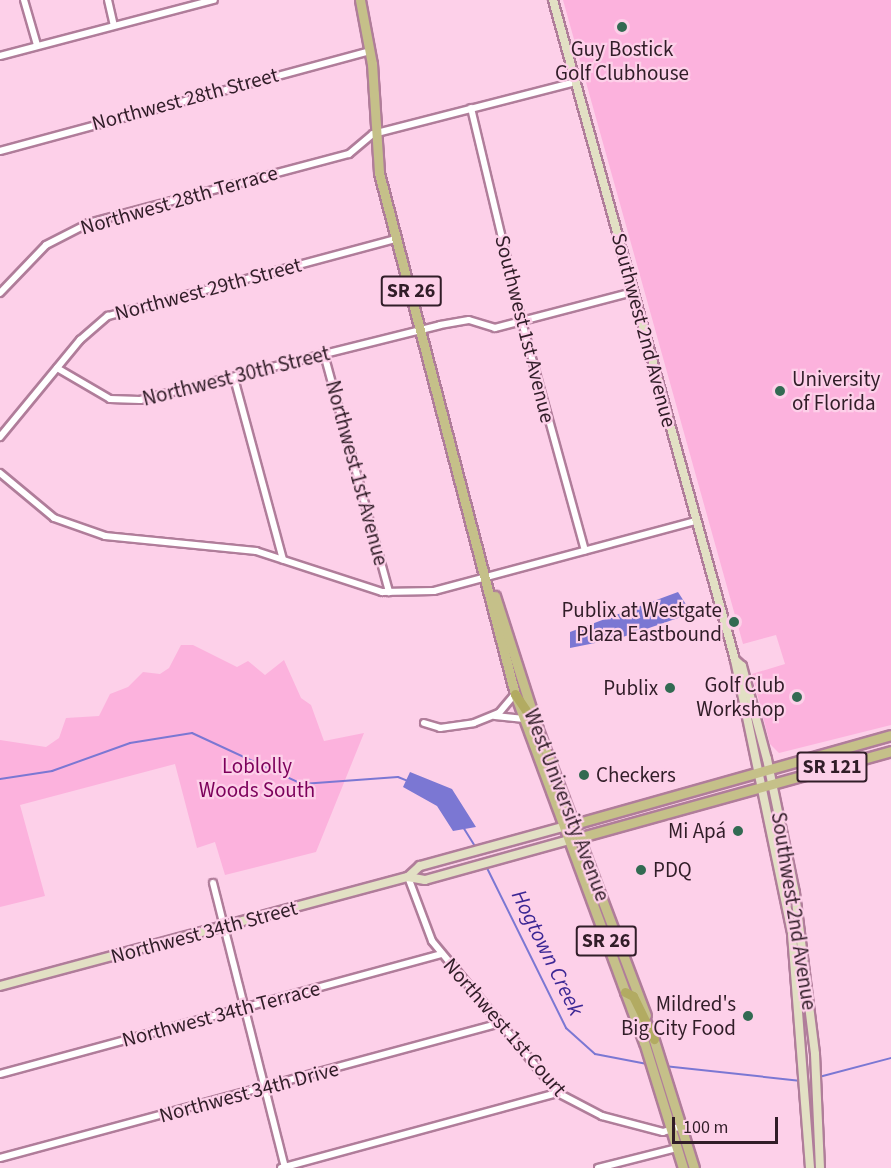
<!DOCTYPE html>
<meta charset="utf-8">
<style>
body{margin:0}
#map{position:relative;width:891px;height:1168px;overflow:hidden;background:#fdd0e9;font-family:"Source Sans 3",sans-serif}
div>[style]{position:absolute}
.green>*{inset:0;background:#fcb2dd}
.water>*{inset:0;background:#7b77d3}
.stream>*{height:2px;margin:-1px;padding:0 1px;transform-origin:1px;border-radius:1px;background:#7b77d3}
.roads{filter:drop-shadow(2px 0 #b07d9a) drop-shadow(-2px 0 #b07d9a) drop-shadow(0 2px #b07d9a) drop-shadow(0 -2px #b07d9a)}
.minor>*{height:6px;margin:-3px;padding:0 3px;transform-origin:3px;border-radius:3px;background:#fff}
.secondary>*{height:8px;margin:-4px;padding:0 4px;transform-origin:4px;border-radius:4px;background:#e2e0c4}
.primary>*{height:9px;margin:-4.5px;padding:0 4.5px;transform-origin:4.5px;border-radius:4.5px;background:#c5c089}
.trunk>*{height:9px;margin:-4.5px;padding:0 4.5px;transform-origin:4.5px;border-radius:4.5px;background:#b2ab62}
.dots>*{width:16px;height:16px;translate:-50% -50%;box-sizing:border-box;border:3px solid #fdd0e9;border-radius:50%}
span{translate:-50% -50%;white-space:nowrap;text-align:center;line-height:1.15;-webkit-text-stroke:4.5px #fdd0e9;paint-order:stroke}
.shield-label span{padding:2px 4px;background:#fdd0e9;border:2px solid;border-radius:4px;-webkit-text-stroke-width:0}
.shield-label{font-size:20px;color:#311d28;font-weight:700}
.poi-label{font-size:21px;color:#311d28}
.left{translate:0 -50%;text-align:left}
.right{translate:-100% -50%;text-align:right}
.street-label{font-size:21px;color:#311d28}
.park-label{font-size:21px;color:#7c005b}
.water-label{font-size:22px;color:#3d2895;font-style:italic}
.scale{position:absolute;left:672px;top:1117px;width:106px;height:27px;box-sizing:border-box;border:3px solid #311d28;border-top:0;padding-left:8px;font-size:18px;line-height:21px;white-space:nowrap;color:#311d28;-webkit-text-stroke:4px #fdd0e9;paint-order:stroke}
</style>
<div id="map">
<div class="green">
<div style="clip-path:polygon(563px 0,891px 0,891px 725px,779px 753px,770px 744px,752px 674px,785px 664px,776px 635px,743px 644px)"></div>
<div style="clip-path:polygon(181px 645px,193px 645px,237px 667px,248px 661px,265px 675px,284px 660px,301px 698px,311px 705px,324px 741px,364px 733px,316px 852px,225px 875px,215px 842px,197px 848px,175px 764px,20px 805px,45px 896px,0 907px,0 740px,46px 747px,59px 738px,66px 718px,99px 716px,110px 694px,128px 687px,143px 672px,160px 674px,169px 668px)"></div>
</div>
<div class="water">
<div style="clip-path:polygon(678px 592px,687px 606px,681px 617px,620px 638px,570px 648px,570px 632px)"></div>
<div style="clip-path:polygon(410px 772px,452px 789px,476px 827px,453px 831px,437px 806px,403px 787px)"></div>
</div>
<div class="stream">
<div style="left:0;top:779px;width:53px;rotate:-8.7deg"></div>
<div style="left:52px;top:771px;width:83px;rotate:-19.7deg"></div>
<div style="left:130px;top:743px;width:63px;rotate:-9.2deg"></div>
<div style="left:192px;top:733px;width:121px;rotate:24.9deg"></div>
<div style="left:302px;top:784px;width:96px;rotate:-4.2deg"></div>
<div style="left:398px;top:777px;width:11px;rotate:22deg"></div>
<div style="left:463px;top:827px;width:25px;rotate:58deg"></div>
<div style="left:486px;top:866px;width:181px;rotate:63.7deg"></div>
<div style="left:566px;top:1028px;width:39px;rotate:42deg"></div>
<div style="left:595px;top:1054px;width:53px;rotate:10.9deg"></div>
<div style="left:664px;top:1066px;width:138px;rotate:6.2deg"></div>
<div style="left:819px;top:1077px;width:74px;rotate:-14.8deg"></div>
</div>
<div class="roads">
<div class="minor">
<div style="left:24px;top:0;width:47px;rotate:73.9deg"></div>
<div style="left:108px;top:0;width:26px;rotate:77deg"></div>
<div style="left:0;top:56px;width:221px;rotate:-14.7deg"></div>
<div style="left:471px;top:108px;width:220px;rotate:76.6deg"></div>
<div style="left:522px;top:322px;width:237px;rotate:74.6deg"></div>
<div style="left:0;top:151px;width:383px;rotate:-15.1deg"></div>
<div style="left:0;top:293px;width:66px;rotate:-46.2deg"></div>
<div style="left:46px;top:245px;width:48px;rotate:-27.1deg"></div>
<div style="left:89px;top:223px;width:269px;rotate:-14.9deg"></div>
<div style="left:349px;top:154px;width:31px;rotate:-40deg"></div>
<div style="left:373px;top:134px;width:209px;rotate:-14.4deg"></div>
<div style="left:324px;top:354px;width:247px;rotate:74.7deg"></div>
<div style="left:57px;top:368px;width:61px;rotate:30.3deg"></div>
<div style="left:110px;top:399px;width:30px;rotate:2deg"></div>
<div style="left:140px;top:400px;width:309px;rotate:-14deg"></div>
<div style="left:440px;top:325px;width:29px;rotate:-10deg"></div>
<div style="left:469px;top:320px;width:27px;rotate:17deg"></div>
<div style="left:495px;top:328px;width:143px;rotate:-14.6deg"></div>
<div style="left:234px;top:378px;width:188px;rotate:74.9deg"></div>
<div style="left:0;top:437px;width:126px;rotate:-50.5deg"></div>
<div style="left:80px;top:340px;width:37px;rotate:-41deg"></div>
<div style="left:108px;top:316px;width:298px;rotate:-15deg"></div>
<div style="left:0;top:473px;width:70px;rotate:39.8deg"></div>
<div style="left:54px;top:518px;width:54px;rotate:19.4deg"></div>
<div style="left:105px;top:536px;width:152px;rotate:5.7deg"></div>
<div style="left:256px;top:551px;width:133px;rotate:18deg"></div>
<div style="left:382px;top:592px;width:52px;rotate:-1.1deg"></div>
<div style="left:434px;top:591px;width:271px;rotate:-15deg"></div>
<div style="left:495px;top:716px;width:27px;rotate:6deg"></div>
<div style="left:424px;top:723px;width:17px;rotate:17deg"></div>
<div style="left:440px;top:728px;width:34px;rotate:-8deg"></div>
<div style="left:474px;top:723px;width:27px;rotate:-22deg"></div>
<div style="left:499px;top:713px;width:25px;rotate:-50deg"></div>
<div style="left:408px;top:877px;width:68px;rotate:69.4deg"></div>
<div style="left:432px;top:941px;width:197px;rotate:50.3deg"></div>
<div style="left:558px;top:1093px;width:50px;rotate:27.6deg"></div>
<div style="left:602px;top:1116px;width:63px;rotate:14.7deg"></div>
<div style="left:663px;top:1132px;width:20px;rotate:-18deg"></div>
<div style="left:213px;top:883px;width:294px;rotate:75.8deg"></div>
<div style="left:0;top:1074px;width:458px;rotate:-15.2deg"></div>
<div style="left:0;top:1158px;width:515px;rotate:-15.09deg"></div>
<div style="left:281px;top:1168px;width:287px;rotate:-15.2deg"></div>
<div style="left:598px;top:1168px;width:81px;rotate:-14.2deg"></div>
</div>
<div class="secondary">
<div style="left:553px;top:0;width:685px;rotate:74.58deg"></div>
<div style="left:735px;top:660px;width:280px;rotate:78.2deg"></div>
<div style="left:792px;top:934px;width:235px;rotate:85.6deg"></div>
<div style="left:735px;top:660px;width:9px;rotate:41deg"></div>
<div style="left:742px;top:666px;width:96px;rotate:75deg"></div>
<div style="left:767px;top:759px;width:137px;rotate:78.2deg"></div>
<div style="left:795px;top:893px;width:162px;rotate:82.9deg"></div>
<div style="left:815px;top:1054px;width:114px;rotate:87.5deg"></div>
<div style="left:408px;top:877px;width:17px;rotate:10deg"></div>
<div style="left:425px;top:880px;width:149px;rotate:-15.5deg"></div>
<div style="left:0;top:986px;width:422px;rotate:-15deg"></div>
<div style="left:408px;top:877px;width:16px;rotate:-43deg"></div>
<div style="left:420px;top:866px;width:148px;rotate:-15.3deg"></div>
</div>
<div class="primary">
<div style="left:360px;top:0;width:65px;rotate:79.4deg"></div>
<div style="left:372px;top:64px;width:109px;rotate:86.3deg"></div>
<div style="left:379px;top:173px;width:538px;rotate:75.37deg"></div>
<div style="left:515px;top:694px;width:371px;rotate:69.7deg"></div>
<div style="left:644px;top:1042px;width:132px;rotate:72.8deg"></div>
<div style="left:495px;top:596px;width:138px;rotate:72.2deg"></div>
<div style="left:537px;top:727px;width:308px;rotate:69.3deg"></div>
<div style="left:571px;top:825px;width:332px;rotate:-15.7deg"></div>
<div style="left:574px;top:839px;width:329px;rotate:-15.5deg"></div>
<div style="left:652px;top:1034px;width:140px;rotate:72.6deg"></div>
</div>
<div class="trunk">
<div style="left:515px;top:694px;width:40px;rotate:56deg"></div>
<div style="left:625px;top:992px;width:9px;rotate:27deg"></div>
<div style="left:633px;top:996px;width:48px;rotate:64deg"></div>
</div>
</div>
<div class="dots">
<div style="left:622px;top:27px;background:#326a52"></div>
<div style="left:780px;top:391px;background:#326a52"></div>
<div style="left:734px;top:622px;background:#326a52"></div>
<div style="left:670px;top:688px;background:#326a52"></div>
<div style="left:797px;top:697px;background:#326a52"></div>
<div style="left:584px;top:775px;background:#326a52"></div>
<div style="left:738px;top:831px;background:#326a52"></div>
<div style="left:641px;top:870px;background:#326a52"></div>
<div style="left:748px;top:1016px;background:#326a52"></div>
</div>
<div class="shield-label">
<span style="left:411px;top:291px">SR 26</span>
<span style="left:832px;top:767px">SR 121</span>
<span style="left:606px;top:941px">SR 26</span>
</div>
<div class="poi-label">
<span style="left:622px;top:61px">Guy Bostick<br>Golf Clubhouse</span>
<span class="left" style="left:792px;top:391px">University<br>of Florida</span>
<span class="right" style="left:722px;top:622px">Publix at Westgate<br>Plaza Eastbound</span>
<span class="right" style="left:785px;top:697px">Golf Club<br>Workshop</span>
<span class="right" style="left:658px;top:688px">Publix</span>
<span class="left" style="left:596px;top:775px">Checkers</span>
<span class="right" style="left:726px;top:831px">Mi Apá</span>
<span class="left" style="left:653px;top:870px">PDQ</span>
<span class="right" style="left:736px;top:1016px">Mildred's<br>Big City Food</span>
</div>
<div class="street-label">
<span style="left:185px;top:99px;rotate:-15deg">Northwest 28th Street</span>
<span style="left:179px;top:200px;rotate:-16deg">Northwest 28th Terrace</span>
<span style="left:208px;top:289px;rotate:-15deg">Northwest 29th Street</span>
<span style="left:525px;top:329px;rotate:76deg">Southwest 1st Avenue</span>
<span style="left:644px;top:330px;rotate:75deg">Southwest 2nd Avenue</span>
<span style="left:236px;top:376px;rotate:-14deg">Northwest 30th Street</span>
<span style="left:357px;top:473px;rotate:75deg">Northwest 1st Avenue</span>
<span style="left:567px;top:805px;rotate:69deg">West University Avenue</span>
<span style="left:794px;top:911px;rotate:81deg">Southwest 2nd Avenue</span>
<span style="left:204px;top:932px;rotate:-15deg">Northwest 34th Street</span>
<span style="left:221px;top:1014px;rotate:-15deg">Northwest 34th Terrace</span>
<span style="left:505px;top:1027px;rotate:49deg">Northwest 1st Court</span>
<span style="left:249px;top:1092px;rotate:-15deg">Northwest 34th Drive</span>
</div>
<div class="park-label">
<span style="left:257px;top:778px">Loblolly<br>Woods South</span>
</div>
<div class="water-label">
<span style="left:547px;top:953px;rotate:64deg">Hogtown Creek</span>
</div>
<div class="scale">100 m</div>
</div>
